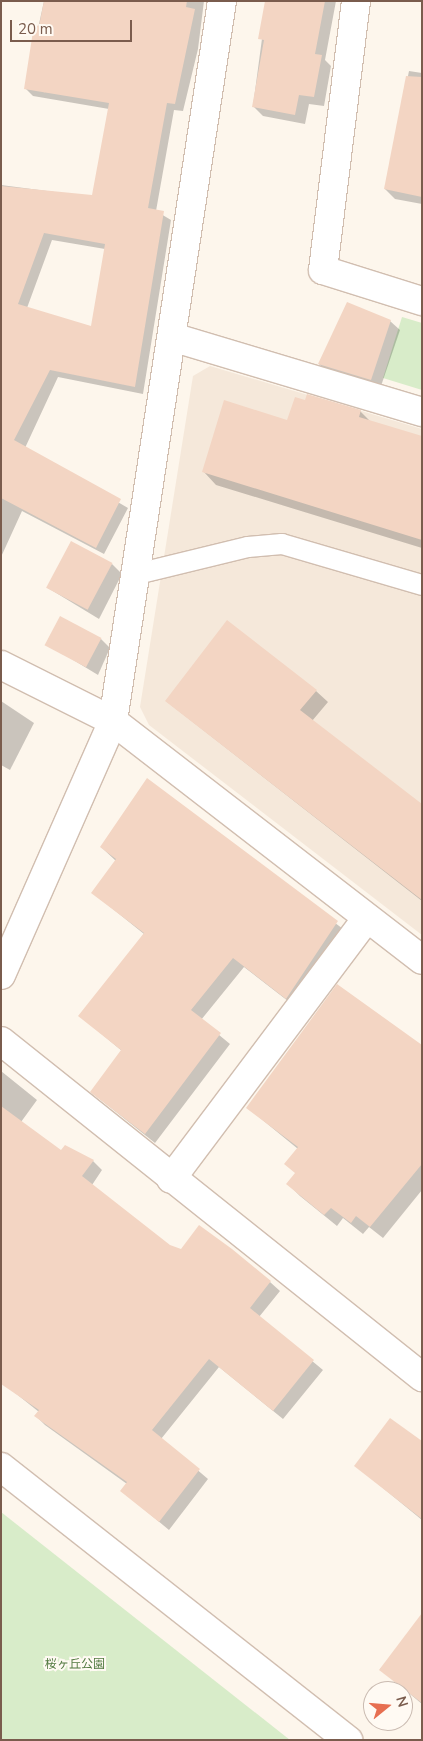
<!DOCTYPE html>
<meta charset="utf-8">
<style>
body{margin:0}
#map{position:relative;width:423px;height:1741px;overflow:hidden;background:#fdf6ec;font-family:"Nunito Sans","Noto Sans JP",sans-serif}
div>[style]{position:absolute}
.residential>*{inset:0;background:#f5e8da}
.green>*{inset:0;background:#d8ecc9}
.shadow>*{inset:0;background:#0003}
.building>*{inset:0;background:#f3d5c3;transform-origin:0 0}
.roads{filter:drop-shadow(1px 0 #d1beb0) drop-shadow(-1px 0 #d1beb0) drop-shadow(0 1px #d1beb0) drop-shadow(0 -1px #d1beb0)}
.lane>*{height:20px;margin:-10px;padding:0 10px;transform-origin:10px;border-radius:10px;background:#fff}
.street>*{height:28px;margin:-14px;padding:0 14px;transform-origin:14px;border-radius:14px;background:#fff}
span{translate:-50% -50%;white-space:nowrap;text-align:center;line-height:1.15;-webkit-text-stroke:4px #fffaf3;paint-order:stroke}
.park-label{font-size:12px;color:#537a41}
.frame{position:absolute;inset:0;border:2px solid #7a5c4d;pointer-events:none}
.north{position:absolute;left:363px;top:1681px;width:50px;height:50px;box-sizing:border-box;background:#fffaf3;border:1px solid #cabbb1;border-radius:50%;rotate:73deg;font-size:14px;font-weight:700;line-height:20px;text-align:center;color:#7a5c4d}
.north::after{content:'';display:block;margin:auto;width:18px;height:22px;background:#e76f51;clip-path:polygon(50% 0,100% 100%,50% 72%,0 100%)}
.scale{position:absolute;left:10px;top:20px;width:122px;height:22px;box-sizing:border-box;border:2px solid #7a5c4d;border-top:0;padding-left:6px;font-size:15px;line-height:18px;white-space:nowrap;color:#7a5c4d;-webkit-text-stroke:4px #fffaf3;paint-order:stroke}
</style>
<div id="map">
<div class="residential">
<div style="clip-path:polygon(210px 366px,422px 429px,422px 935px,149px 725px,140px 707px,193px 376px)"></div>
</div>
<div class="green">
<div style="clip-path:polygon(402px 317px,422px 323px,422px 390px,383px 378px)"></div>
<div style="clip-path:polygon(1px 1512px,290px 1740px,1px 1740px)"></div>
</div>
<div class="shadow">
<div style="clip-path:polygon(evenodd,44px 1px,204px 1px,198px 49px,183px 111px,174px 110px,156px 211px,171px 220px,143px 394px,58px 377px,25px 448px,128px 508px,104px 554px,22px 511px,1px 557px,1px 185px,93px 197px,109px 109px,33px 96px,25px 88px,44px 1px,52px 240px,105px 249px,92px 327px,27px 308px,52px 240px)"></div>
<div style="clip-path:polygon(267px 1px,336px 1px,325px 60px,331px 66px,324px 106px,309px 104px,305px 124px,263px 116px,253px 106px)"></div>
<div style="clip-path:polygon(409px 71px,422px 73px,422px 204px,395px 199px,385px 189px)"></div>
<div style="clip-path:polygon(390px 321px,400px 330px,380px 389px,329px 374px,319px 364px)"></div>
<div style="clip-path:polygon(360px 411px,371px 422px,422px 437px,422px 548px,216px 485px,204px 472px,288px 421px)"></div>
<div style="clip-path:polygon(112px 564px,122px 574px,99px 619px,48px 588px)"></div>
<div style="clip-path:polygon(101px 639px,110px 648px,98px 675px,47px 644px)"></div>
<div style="clip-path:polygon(316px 691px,328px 702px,312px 721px,422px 806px,422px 901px,166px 701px)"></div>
<div style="clip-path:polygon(1px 701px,34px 723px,10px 770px,1px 765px)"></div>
<div style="clip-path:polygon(147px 780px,347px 932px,297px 1008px,244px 967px,201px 1020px,230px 1044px,155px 1143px,91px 1092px,122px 1051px,80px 1016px,144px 934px,93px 893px,116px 861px,101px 847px)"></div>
<div style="clip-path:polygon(337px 986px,422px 1047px,422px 1190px,383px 1238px,369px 1227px,363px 1234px,343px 1218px,337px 1226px,300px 1196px,288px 1184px,296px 1174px,298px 1149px,248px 1108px)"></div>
<div style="clip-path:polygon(1px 1071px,37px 1100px,21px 1122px,62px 1152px,93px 1161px,102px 1170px,92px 1185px,169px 1246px,181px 1250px,199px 1227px,270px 1282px,280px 1291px,259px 1317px,323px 1370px,283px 1419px,219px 1367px,161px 1439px,208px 1479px,169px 1530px,122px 1491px,127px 1484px,45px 1425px,36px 1416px,39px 1412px,4px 1384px)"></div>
<div style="clip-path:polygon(422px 1446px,422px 1520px,356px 1466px)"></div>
<div style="clip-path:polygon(422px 1627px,422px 1704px,380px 1669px)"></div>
</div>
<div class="building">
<div style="clip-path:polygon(evenodd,44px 1px,187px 1px,186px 7px,195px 9px,175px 104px,167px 103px,148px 208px,164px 211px,135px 387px,50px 370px,14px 440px,121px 499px,96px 548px,1px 498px,1px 186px,92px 195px,109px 103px,24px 89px,34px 25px,39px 26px,44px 1px,44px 233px,105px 244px,91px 326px,18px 304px,44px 233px)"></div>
<div style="clip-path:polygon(265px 1px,325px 1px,315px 54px,322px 55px,314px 97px,299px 95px,295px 115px,252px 107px,264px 40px,258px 39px)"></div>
<div style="clip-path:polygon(406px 76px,422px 77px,422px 197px,384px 189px)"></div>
<div style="clip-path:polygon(347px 302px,391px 320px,371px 380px,318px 364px)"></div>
<div style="clip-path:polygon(307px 394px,361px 410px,359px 417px,422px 436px,422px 540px,202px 472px,224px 400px,287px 420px,295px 397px,305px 400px)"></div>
<div style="left:71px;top:541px;width:47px;height:53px;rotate:28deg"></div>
<div style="left:60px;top:616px;width:47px;height:33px;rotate:28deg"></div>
<div style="clip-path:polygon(227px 620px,317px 690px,300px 710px,422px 804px,422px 900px,165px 701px)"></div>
<div style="clip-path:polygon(147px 778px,338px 921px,286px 999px,233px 958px,191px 1010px,221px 1033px,145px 1134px,90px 1092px,121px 1050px,78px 1016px,144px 933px,91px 893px,116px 859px,100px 847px)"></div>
<div style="clip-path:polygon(337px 984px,422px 1045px,422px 1164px,370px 1227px,356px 1216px,351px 1223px,331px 1208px,324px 1215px,286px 1184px,295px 1173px,284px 1164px,298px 1147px,246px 1108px)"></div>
<div style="clip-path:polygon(1px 1106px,61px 1150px,65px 1145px,94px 1160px,82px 1176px,170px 1245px,181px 1249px,199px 1225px,232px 1249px,271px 1281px,250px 1308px,314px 1360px,273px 1411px,209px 1359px,152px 1430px,200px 1469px,159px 1522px,120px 1491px,127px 1482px,34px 1416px,39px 1410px,1px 1384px)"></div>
<div style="clip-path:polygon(390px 1418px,422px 1441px,422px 1519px,354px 1466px)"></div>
<div style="clip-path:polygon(422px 1613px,422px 1703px,379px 1670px)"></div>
</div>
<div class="roads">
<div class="lane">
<div style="left:137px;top:574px;width:114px;rotate:-13.7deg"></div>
<div style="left:248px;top:547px;width:34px;rotate:-5deg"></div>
<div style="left:282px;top:544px;width:146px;rotate:16.3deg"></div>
</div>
<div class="street">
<div style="left:356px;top:1px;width:271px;rotate:97deg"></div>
<div style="left:323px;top:270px;width:104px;rotate:17.4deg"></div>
<div style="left:172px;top:337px;width:261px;rotate:16.7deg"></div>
<div style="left:1px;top:665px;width:125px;rotate:26.6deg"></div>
<div style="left:113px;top:721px;width:391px;rotate:37.7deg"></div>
<div style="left:1px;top:975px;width:278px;rotate:-66.2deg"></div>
<div style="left:113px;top:721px;width:728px;rotate:-81.39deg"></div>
<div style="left:1px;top:1041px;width:539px;rotate:38.59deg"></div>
<div style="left:171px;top:1179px;width:326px;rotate:-53.1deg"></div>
<div style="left:1px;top:1467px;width:442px;rotate:38.2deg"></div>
</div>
</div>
<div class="park-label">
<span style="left:75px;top:1665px">桜ヶ丘公園</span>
</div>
<div class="frame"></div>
<div class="north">N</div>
<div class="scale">20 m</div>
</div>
